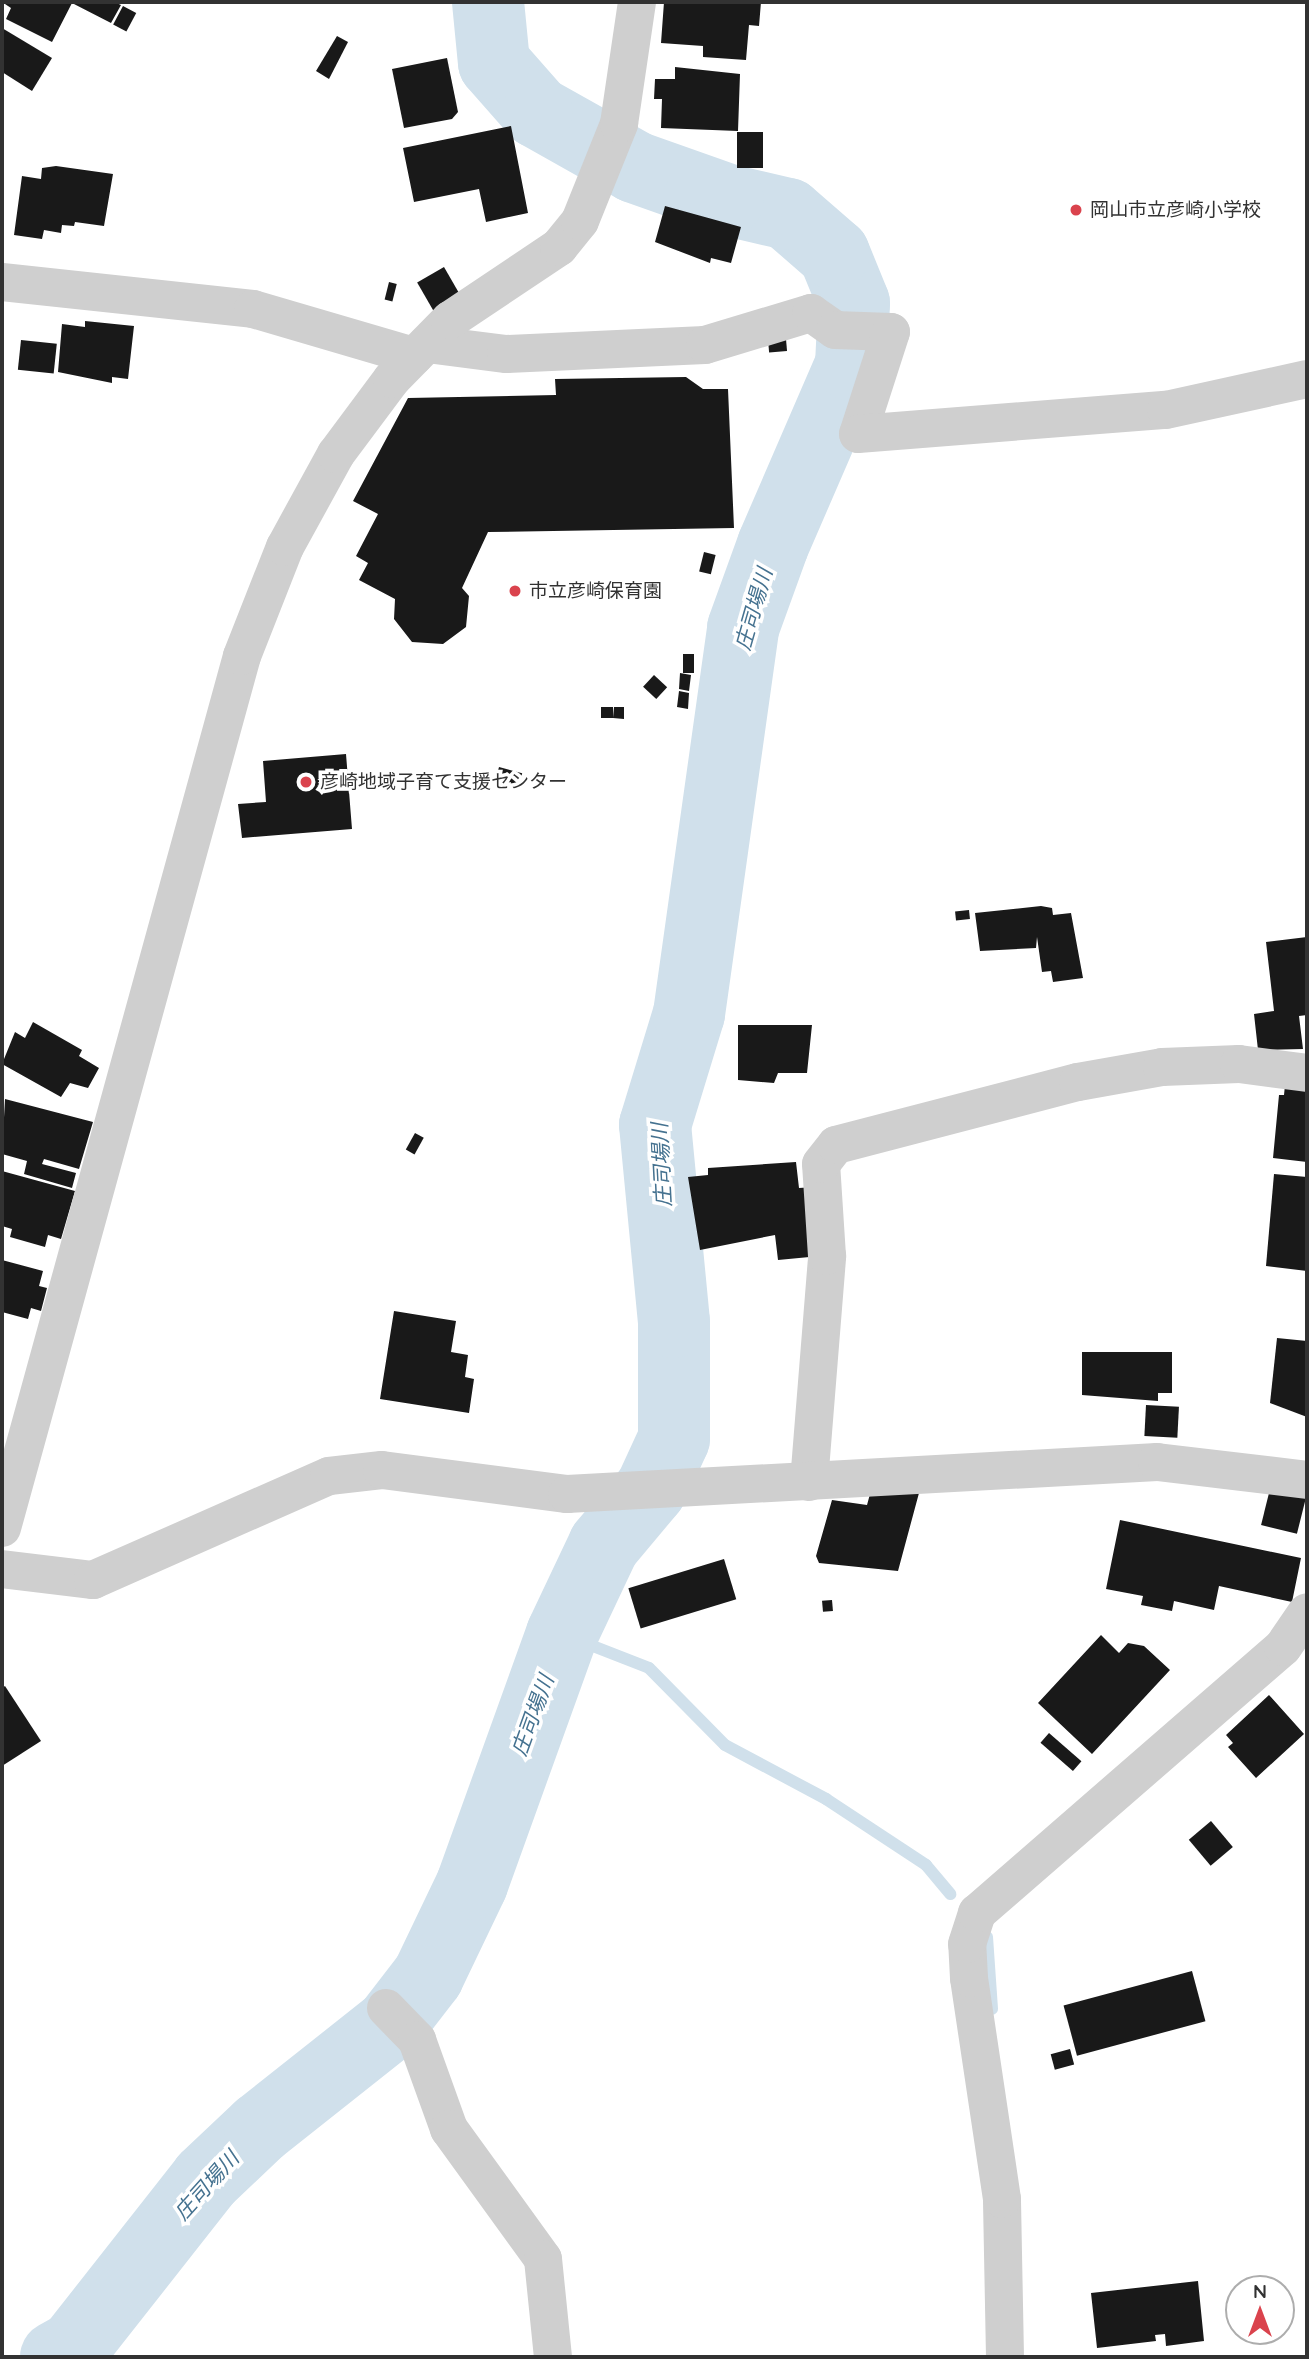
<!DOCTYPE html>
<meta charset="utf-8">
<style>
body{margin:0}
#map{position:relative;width:1309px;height:2359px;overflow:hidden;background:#fff;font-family:Quicksand,"Noto Sans JP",sans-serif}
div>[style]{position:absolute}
.stream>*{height:12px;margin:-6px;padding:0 6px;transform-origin:6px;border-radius:6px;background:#d0e0eb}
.river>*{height:72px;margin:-36px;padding:0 36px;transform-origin:36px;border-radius:36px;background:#d0e0eb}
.building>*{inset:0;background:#191919;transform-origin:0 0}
.minor>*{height:38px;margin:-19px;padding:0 19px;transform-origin:19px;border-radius:19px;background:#cfcfcf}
.dots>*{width:19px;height:19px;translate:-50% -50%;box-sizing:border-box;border:4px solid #fff;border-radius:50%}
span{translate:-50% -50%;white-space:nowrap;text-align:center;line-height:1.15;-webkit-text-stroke:7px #fff;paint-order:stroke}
.poi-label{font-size:19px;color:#323232}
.left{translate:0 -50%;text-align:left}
.water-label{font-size:21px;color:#457290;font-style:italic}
.frame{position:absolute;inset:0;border:4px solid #323232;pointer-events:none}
.north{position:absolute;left:1225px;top:2275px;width:70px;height:70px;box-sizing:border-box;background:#fff;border:2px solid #adadad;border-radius:50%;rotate:0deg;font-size:19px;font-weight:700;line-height:28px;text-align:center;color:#323232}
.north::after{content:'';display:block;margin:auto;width:24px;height:32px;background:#da434d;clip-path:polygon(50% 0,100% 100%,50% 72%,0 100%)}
</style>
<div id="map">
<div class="stream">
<div style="left:562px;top:1634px;width:93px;rotate:21.3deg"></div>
<div style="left:649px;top:1668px;width:108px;rotate:45.4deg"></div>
<div style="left:725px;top:1745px;width:115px;rotate:28.1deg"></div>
<div style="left:826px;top:1799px;width:120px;rotate:33.4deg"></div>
<div style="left:926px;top:1865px;width:38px;rotate:50deg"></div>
<div style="left:987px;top:1937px;width:72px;rotate:86deg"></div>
</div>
<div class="river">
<div style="left:56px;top:2357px;width:21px;rotate:-29deg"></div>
<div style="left:74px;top:2347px;width:214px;rotate:-51.8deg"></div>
<div style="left:206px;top:2179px;width:74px;rotate:-43.4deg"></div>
<div style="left:260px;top:2128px;width:167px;rotate:-38.4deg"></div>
<div style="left:391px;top:2024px;width:61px;rotate:-52.4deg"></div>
<div style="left:428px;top:1976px;width:102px;rotate:-64.4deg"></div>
<div style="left:472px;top:1884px;width:266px;rotate:-70.2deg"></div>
<div style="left:562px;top:1634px;width:98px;rotate:-64.7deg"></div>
<div style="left:604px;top:1545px;width:73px;rotate:-50deg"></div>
<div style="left:651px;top:1489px;width:55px;rotate:-65.3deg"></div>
<div style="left:674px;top:1439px;width:117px;rotate:-90deg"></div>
<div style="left:674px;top:1322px;width:198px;rotate:-95.5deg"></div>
<div style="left:655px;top:1125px;width:116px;rotate:-73deg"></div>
<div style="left:689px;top:1014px;width:390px;rotate:-82deg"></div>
<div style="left:743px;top:628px;width:88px;rotate:-70.1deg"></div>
<div style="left:773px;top:545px;width:196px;rotate:-66.6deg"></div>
<div style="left:851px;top:365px;width:62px;rotate:-87.2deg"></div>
<div style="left:854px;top:303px;width:53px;rotate:-112.2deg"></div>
<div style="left:834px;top:254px;width:61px;rotate:-139deg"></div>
<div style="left:788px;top:214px;width:62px;rotate:-166.9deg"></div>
<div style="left:728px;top:200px;width:99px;rotate:-160.5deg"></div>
<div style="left:635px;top:167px;width:112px;rotate:-150.7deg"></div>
<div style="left:537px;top:112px;width:65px;rotate:-131.3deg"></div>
<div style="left:494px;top:63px;width:61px;rotate:-95.6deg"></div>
</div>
<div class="building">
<div style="clip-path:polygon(2px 2px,114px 2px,121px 5px,111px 23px,72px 3px,52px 42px,6px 19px,11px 8px)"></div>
<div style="clip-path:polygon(664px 2px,761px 2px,759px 26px,749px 25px,746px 60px,703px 57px,703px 46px,661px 43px)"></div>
<div style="left:123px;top:6px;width:15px;height:21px;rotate:28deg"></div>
<div style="clip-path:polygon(2px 28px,52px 58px,32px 91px,2px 72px)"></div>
<div style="clip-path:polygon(337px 36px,348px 42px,329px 79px,316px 71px)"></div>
<div style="clip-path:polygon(447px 58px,458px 112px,452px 119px,404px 128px,392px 69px)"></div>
<div style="clip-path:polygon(675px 67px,740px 74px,738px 131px,661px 128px,662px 99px,654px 99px,655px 79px,675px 79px)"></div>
<div style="clip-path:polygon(511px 126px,528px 213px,486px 222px,479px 189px,414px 202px,403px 148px)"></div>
<div style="left:737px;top:132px;width:26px;height:36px"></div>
<div style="clip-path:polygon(56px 166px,113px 174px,104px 226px,75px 222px,74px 226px,62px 225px,61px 233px,44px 230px,42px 239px,14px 235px,22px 176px,41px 179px,42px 168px)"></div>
<div style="clip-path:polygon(665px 206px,741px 227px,731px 263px,711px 258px,710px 263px,655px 242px)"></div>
<div style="left:444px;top:267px;width:34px;height:31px;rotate:60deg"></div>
<div style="left:389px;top:282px;width:8px;height:18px;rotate:14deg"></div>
<div style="clip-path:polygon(85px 321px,134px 326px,128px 379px,112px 377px,112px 383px,58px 372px,62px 324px,85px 327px)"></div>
<div style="left:786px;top:339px;width:12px;height:18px;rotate:85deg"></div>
<div style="left:21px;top:340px;width:36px;height:30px;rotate:6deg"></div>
<div style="clip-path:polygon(686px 377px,703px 389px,728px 389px,734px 528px,488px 532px,462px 588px,469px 596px,466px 627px,443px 644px,412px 642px,394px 619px,395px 599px,359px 580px,368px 563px,356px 556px,378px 514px,353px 501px,408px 398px,556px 395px,555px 379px)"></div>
<div style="left:704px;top:552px;width:12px;height:20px;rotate:14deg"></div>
<div style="left:683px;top:654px;width:11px;height:19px"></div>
<div style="clip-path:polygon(680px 673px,691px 675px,689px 691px,679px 689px)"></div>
<div style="left:654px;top:675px;width:18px;height:16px;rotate:43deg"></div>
<div style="clip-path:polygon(679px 691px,689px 693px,688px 709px,677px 707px)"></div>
<div style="left:601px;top:707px;width:12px;height:11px"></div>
<div style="clip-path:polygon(614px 707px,624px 707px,624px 719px,613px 718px)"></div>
<div style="clip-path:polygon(346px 754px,352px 829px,242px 838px,238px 804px,266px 802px,263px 761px)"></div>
<div style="left:499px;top:767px;width:24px;height:14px;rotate:15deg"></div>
<div style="clip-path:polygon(1041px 906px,1052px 908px,1053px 915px,1071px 913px,1083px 978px,1053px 982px,1051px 971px,1042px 972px,1037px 937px,1036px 948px,980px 951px,975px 913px)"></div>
<div style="left:969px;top:910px;width:9px;height:14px;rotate:84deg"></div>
<div style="clip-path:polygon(1307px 937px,1307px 1015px,1299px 1016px,1303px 1049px,1258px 1050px,1254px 1014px,1274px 1011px,1266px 942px)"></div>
<div style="clip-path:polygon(33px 1022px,82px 1050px,79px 1056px,99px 1068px,88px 1088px,70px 1083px,61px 1097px,2px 1064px,15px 1032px,25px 1038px)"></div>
<div style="clip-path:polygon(738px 1025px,812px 1025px,807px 1073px,778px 1073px,774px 1083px,738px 1080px)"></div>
<div style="clip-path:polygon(1285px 1085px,1307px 1087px,1307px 1162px,1273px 1158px,1279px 1095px,1284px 1095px)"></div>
<div style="clip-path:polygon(5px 1099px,93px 1122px,79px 1169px,44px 1159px,42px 1164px,76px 1173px,72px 1188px,24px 1174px,27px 1161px,2px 1154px)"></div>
<div style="left:415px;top:1133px;width:10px;height:19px;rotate:29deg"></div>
<div style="clip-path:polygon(796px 1162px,799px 1188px,814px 1187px,820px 1256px,778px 1260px,775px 1235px,700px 1250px,688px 1177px,708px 1175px,708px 1168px)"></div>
<div style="clip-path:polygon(2px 1171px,75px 1191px,61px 1239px,48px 1235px,45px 1247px,10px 1237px,12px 1229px,2px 1226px)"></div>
<div style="clip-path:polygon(1274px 1174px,1307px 1177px,1307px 1271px,1266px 1266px)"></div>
<div style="clip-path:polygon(2px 1260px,43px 1271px,39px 1286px,47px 1288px,41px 1311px,31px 1308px,28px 1319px,2px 1312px)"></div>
<div style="clip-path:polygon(394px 1311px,456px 1321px,451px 1352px,468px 1355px,465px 1377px,474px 1379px,469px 1413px,380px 1399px)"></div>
<div style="clip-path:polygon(1277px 1338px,1307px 1341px,1307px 1417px,1270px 1403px)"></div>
<div style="clip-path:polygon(1082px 1352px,1172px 1352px,1172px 1393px,1158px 1393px,1158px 1401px,1082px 1395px)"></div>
<div style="left:1146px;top:1405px;width:33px;height:31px;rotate:3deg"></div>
<div style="left:1270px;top:1489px;width:37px;height:37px;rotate:14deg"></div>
<div style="clip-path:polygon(919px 1493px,898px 1571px,819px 1563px,816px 1556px,832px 1500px,867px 1505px,870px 1494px)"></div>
<div style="clip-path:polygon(1120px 1520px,1301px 1558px,1292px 1602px,1219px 1586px,1214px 1610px,1174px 1601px,1172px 1611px,1141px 1605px,1143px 1596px,1106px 1589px)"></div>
<div style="left:724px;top:1559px;width:42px;height:100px;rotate:73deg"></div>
<div style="left:832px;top:1600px;width:11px;height:10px;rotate:85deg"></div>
<div style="clip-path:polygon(1101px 1635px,1119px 1653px,1128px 1643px,1144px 1646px,1170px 1670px,1092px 1754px,1038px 1703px)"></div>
<div style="clip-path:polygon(5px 1686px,41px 1741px,2px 1766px,2px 1688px)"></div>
<div style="clip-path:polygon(1269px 1695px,1304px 1734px,1256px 1778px,1228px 1747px,1233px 1743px,1226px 1735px)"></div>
<div style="left:1049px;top:1733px;width:43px;height:13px;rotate:41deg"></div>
<div style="left:1211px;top:1821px;width:34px;height:29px;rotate:50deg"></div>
<div style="left:1192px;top:1971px;width:52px;height:133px;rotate:75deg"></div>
<div style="left:1070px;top:2049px;width:16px;height:20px;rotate:75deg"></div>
<div style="clip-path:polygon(1198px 2281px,1204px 2341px,1166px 2346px,1165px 2334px,1155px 2335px,1156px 2341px,1097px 2348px,1091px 2293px)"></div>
</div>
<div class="minor">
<div style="left:2px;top:282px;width:252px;rotate:6.1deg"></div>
<div style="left:253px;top:309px;width:168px;rotate:16.3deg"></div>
<div style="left:427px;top:344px;width:80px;rotate:7.2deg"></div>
<div style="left:506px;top:354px;width:199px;rotate:-2.6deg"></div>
<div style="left:705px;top:345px;width:111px;rotate:-16.8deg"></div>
<div style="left:811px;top:313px;width:29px;rotate:35deg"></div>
<div style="left:835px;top:330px;width:56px;rotate:2deg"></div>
<div style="left:891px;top:332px;width:107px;rotate:107.9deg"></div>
<div style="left:858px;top:434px;width:309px;rotate:-4.5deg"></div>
<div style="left:1166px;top:410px;width:144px;rotate:-12.4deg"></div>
<div style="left:809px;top:1482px;width:227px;rotate:-85.4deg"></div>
<div style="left:827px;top:1256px;width:92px;rotate:-93.7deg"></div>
<div style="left:821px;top:1164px;width:24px;rotate:-52deg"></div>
<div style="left:836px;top:1145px;width:250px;rotate:-14.6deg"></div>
<div style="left:1078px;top:1082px;width:85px;rotate:-10.1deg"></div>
<div style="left:1162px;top:1067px;width:77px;rotate:-2.2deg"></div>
<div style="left:1239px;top:1064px;width:69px;rotate:7.5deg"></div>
<div style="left:2px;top:1528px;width:904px;rotate:-74.61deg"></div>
<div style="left:242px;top:656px;width:117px;rotate:-68.5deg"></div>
<div style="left:285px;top:547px;width:106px;rotate:-61.3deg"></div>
<div style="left:336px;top:454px;width:94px;rotate:-53.3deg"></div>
<div style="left:392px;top:379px;width:83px;rotate:-45.5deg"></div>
<div style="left:450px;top:320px;width:131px;rotate:-33.8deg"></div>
<div style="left:559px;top:247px;width:33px;rotate:-51deg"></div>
<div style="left:580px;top:221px;width:105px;rotate:-68.1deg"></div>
<div style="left:619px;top:124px;width:123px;rotate:-81.6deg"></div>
<div style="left:2px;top:1569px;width:92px;rotate:6.9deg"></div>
<div style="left:93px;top:1580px;width:258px;rotate:-23.8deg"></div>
<div style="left:329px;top:1476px;width:53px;rotate:-6.5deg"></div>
<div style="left:382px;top:1470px;width:187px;rotate:7.4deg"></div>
<div style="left:567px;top:1494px;width:591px;rotate:-3.1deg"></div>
<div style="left:1157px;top:1462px;width:151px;rotate:6.8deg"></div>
<div style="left:386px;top:2008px;width:45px;rotate:45.9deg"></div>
<div style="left:417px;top:2040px;width:95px;rotate:70.2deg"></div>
<div style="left:449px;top:2129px;width:160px;rotate:54.1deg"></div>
<div style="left:543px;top:2259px;width:99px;rotate:84.2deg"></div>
<div style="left:1005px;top:2357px;width:158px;rotate:-91.1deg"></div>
<div style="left:1002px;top:2199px;width:223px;rotate:-98.5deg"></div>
<div style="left:969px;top:1978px;width:34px;rotate:-93deg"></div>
<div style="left:967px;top:1944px;width:33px;rotate:-72deg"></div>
<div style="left:977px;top:1913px;width:405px;rotate:-41deg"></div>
<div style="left:1283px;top:1647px;width:42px;rotate:-55.6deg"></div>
</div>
<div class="dots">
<div style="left:1076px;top:210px;background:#da434d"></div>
<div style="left:515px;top:591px;background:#da434d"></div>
<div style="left:306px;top:782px;background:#da434d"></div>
</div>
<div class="poi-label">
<span class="left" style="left:1090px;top:210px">岡山市立彦崎小学校</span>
<span class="left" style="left:529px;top:591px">市立彦崎保育園</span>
<span class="left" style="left:320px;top:782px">彦崎地域子育て支援センター</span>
</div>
<div class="water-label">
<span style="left:753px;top:609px;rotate:-74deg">庄司場川</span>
<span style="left:661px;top:1165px;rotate:-93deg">庄司場川</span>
<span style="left:532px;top:1715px;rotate:-70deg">庄司場川</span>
<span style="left:206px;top:2185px;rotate:-48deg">庄司場川</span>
</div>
<div class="frame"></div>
<div class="north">N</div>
</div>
